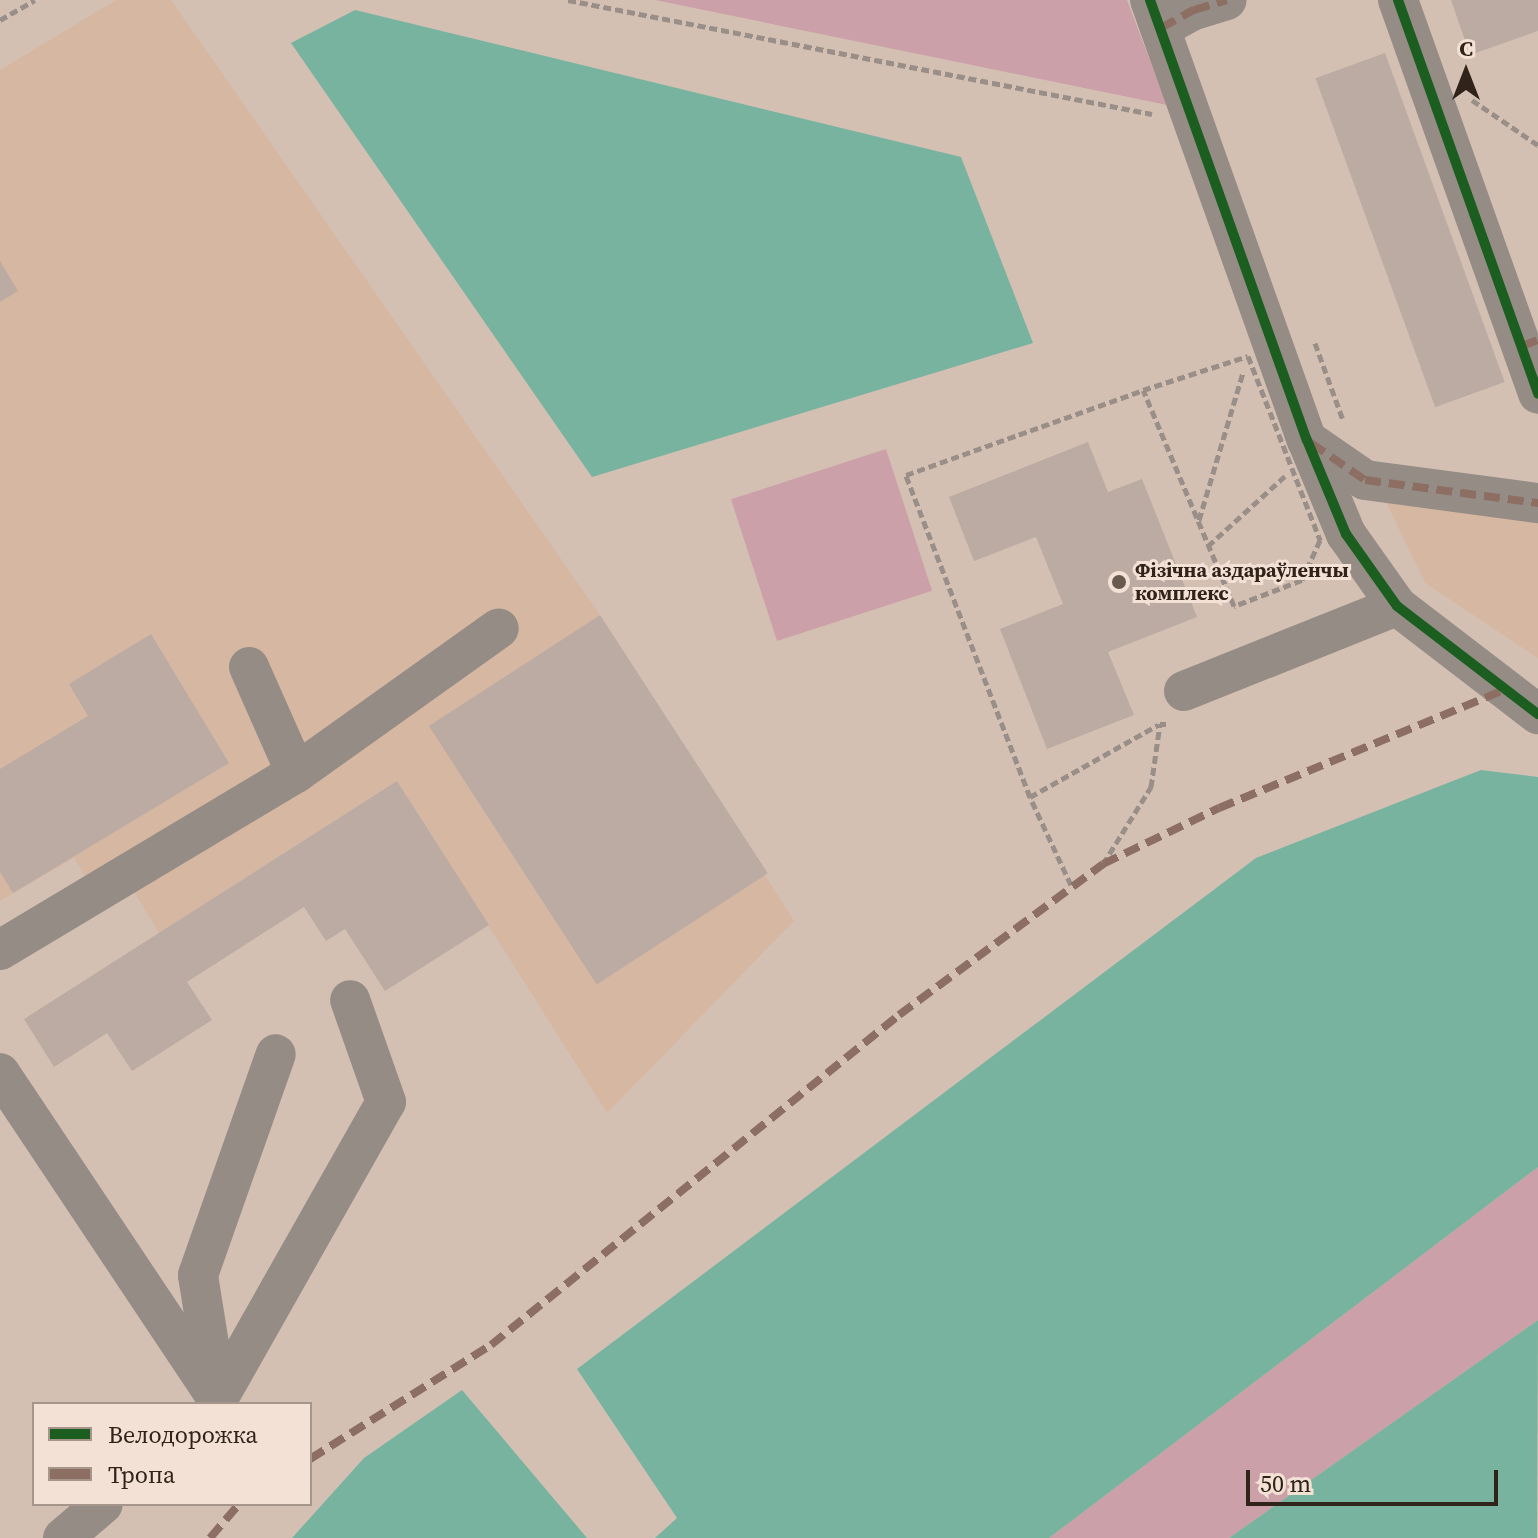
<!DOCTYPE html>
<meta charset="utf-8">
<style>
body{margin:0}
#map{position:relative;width:1538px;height:1538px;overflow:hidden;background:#d3c0b3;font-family:"Source Serif 4",serif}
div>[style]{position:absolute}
.built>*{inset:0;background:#d6b7a2}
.green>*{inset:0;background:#cca0a8;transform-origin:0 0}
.water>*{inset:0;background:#77b39f}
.building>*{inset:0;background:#bbaba3;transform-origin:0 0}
.path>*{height:5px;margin-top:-2.5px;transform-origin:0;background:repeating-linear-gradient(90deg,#998f88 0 8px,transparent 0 12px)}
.minor>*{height:40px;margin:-20px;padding:0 20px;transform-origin:20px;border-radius:20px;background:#958c86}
.quiet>*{height:8px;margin-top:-4px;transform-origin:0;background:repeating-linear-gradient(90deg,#8d6e63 0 16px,transparent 0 24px)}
.cycleway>*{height:10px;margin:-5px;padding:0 5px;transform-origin:5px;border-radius:5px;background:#1b5e20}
.dots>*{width:22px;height:22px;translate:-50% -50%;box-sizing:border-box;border:4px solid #f3e1d6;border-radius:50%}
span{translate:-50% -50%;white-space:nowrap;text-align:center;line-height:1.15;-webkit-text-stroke:6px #f3e1d6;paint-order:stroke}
.poi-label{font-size:20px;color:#30231a;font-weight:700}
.left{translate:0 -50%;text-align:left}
.legend{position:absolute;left:32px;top:1402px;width:280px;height:104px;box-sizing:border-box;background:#f3e1d6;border:2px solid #a5958b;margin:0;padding:10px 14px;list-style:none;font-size:24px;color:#30231a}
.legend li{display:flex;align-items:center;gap:16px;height:40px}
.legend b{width:40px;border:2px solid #a5958b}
.north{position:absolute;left:1426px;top:32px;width:80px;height:80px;-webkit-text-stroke:6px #f3e1d6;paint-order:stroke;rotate:0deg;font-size:22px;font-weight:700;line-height:32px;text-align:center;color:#30231a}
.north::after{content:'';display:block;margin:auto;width:28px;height:36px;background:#30231a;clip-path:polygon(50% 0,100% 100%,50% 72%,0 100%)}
.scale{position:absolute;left:1246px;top:1470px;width:252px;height:36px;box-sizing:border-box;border:4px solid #30231a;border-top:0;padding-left:10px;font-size:24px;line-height:28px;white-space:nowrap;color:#30231a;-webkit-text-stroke:6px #f3e1d6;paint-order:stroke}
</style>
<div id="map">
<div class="built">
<div style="clip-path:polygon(116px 0,171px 0,600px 615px,794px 921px,607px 1113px,397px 781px,159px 933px,133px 890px,104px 907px,74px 858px,0 901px,0 70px)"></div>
<div style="clip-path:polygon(1385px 500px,1538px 519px,1538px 658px,1425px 583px)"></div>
</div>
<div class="green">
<div style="clip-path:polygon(655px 0,1127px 0,1167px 105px)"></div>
<div style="left:886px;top:449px;width:149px;height:163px;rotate:72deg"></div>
<div style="clip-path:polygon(1538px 1167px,1538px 1320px,1229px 1538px,1049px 1538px)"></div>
</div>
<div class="water">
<div style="clip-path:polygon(355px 10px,961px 157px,1033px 343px,592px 477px,291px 43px)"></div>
<div style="clip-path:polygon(1481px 770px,1538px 777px,1538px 1167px,1049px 1538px,655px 1538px,677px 1518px,577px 1369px,1256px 858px)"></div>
<div style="clip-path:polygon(1538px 1320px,1537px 1538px,1229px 1538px)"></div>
<div style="clip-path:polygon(462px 1390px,587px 1538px,292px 1538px,364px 1458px)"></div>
</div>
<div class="building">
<div style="clip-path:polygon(1451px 0,1538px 0,1538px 31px,1470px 55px)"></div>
<div style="left:1385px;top:53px;width:350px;height:74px;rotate:70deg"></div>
<div style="clip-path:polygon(0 261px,18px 291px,0 302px)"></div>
<div style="clip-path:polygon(1088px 442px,1108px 492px,1142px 479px,1197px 617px,1108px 652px,1134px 715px,1047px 749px,1000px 629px,1063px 604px,1036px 537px,974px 561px,949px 497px)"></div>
<div style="left:600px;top:615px;width:308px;height:204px;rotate:57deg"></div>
<div style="clip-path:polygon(151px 634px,229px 763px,13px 893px,0 872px,0 769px,88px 716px,69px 684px)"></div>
<div style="clip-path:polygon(397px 781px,489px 925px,385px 991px,345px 929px,326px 941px,304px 907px,187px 982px,212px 1020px,132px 1071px,107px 1033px,54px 1067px,24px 1019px)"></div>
</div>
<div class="path">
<div style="left:568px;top:0;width:595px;rotate:11.05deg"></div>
<div style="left:0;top:20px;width:40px;rotate:-29.7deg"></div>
<div style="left:1472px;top:100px;width:80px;rotate:34.3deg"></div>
<div style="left:1315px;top:343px;width:82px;rotate:70deg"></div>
<div style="left:1248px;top:356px;width:198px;rotate:68.6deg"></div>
<div style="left:1320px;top:540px;width:44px;rotate:114.2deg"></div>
<div style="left:1302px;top:580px;width:73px;rotate:159.1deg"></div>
<div style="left:1234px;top:606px;width:234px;rotate:-112.8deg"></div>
<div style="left:1143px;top:390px;width:110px;rotate:-17.9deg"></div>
<div style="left:1199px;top:520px;width:154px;rotate:-73.4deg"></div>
<div style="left:1208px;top:546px;width:104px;rotate:-42.3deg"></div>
<div style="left:1030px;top:797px;width:147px;rotate:-29.4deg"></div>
<div style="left:1103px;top:864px;width:91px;rotate:-58.1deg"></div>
<div style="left:1151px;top:787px;width:64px;rotate:-81.9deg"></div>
<div style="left:1160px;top:724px;width:6px"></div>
<div style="left:1071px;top:885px;width:97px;rotate:-115deg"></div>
<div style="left:1030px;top:797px;width:345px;rotate:-111.1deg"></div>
<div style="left:906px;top:475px;width:252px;rotate:-19.7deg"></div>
</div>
<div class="minor">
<div style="left:1150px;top:0;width:467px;rotate:70.4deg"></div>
<div style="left:1307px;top:440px;width:102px;rotate:67.5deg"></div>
<div style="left:1346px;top:534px;width:88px;rotate:54.7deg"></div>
<div style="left:1397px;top:606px;width:178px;rotate:37.5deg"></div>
<div style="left:1398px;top:0;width:418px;rotate:70.4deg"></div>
<div style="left:1161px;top:28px;width:38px;rotate:-29deg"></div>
<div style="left:1194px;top:10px;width:34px;rotate:-17deg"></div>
<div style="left:1307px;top:440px;width:70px;rotate:34.6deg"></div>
<div style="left:1365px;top:480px;width:175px;rotate:7.6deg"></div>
<div style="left:249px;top:667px;width:116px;rotate:66.1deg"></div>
<div style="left:1184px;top:691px;width:229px;rotate:-21.8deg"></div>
<div style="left:0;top:950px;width:345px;rotate:-30.9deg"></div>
<div style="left:296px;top:773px;width:249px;rotate:-35.5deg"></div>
<div style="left:0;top:1073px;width:393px;rotate:56.3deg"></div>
<div style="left:216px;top:1388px;width:114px;rotate:-99.1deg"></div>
<div style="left:198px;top:1275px;width:234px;rotate:-70.6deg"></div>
<div style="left:215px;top:1404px;width:347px;rotate:-60.5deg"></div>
<div style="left:386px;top:1102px;width:108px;rotate:-109.4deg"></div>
<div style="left:63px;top:1538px;width:52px;rotate:-40.4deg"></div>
</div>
<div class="quiet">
<div style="left:1161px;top:28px;width:38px;rotate:-29deg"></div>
<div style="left:1194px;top:10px;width:34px;rotate:-17deg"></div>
<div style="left:1522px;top:346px;width:17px;rotate:-21deg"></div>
<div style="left:1311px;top:443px;width:65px;rotate:34.4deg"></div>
<div style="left:1365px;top:480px;width:175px;rotate:7.6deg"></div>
<div style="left:310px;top:1459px;width:214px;rotate:-32.2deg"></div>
<div style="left:491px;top:1345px;width:525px;rotate:-38.97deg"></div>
<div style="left:899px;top:1015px;width:254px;rotate:-36.5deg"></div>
<div style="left:1103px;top:864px;width:129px;rotate:-25.8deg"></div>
<div style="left:1219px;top:808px;width:308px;rotate:-22.5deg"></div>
<div style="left:210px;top:1538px;width:45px;rotate:-49.5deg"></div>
</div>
<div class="cycleway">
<div style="left:1150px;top:0;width:467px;rotate:70.4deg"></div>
<div style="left:1307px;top:440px;width:102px;rotate:67.5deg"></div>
<div style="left:1346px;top:534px;width:88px;rotate:54.7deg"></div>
<div style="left:1397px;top:606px;width:178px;rotate:37.5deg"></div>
<div style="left:1398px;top:0;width:418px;rotate:70.4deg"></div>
</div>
<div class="dots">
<div style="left:1119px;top:582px;background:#695a50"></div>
</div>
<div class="poi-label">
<span class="left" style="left:1135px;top:582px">Фізічна аздараўленчы<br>комплекс</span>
</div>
<ul class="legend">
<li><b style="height:10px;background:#1b5e20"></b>Велодорожка</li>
<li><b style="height:10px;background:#8d6e63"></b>Тропа</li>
</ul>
<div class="north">С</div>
<div class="scale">50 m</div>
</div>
